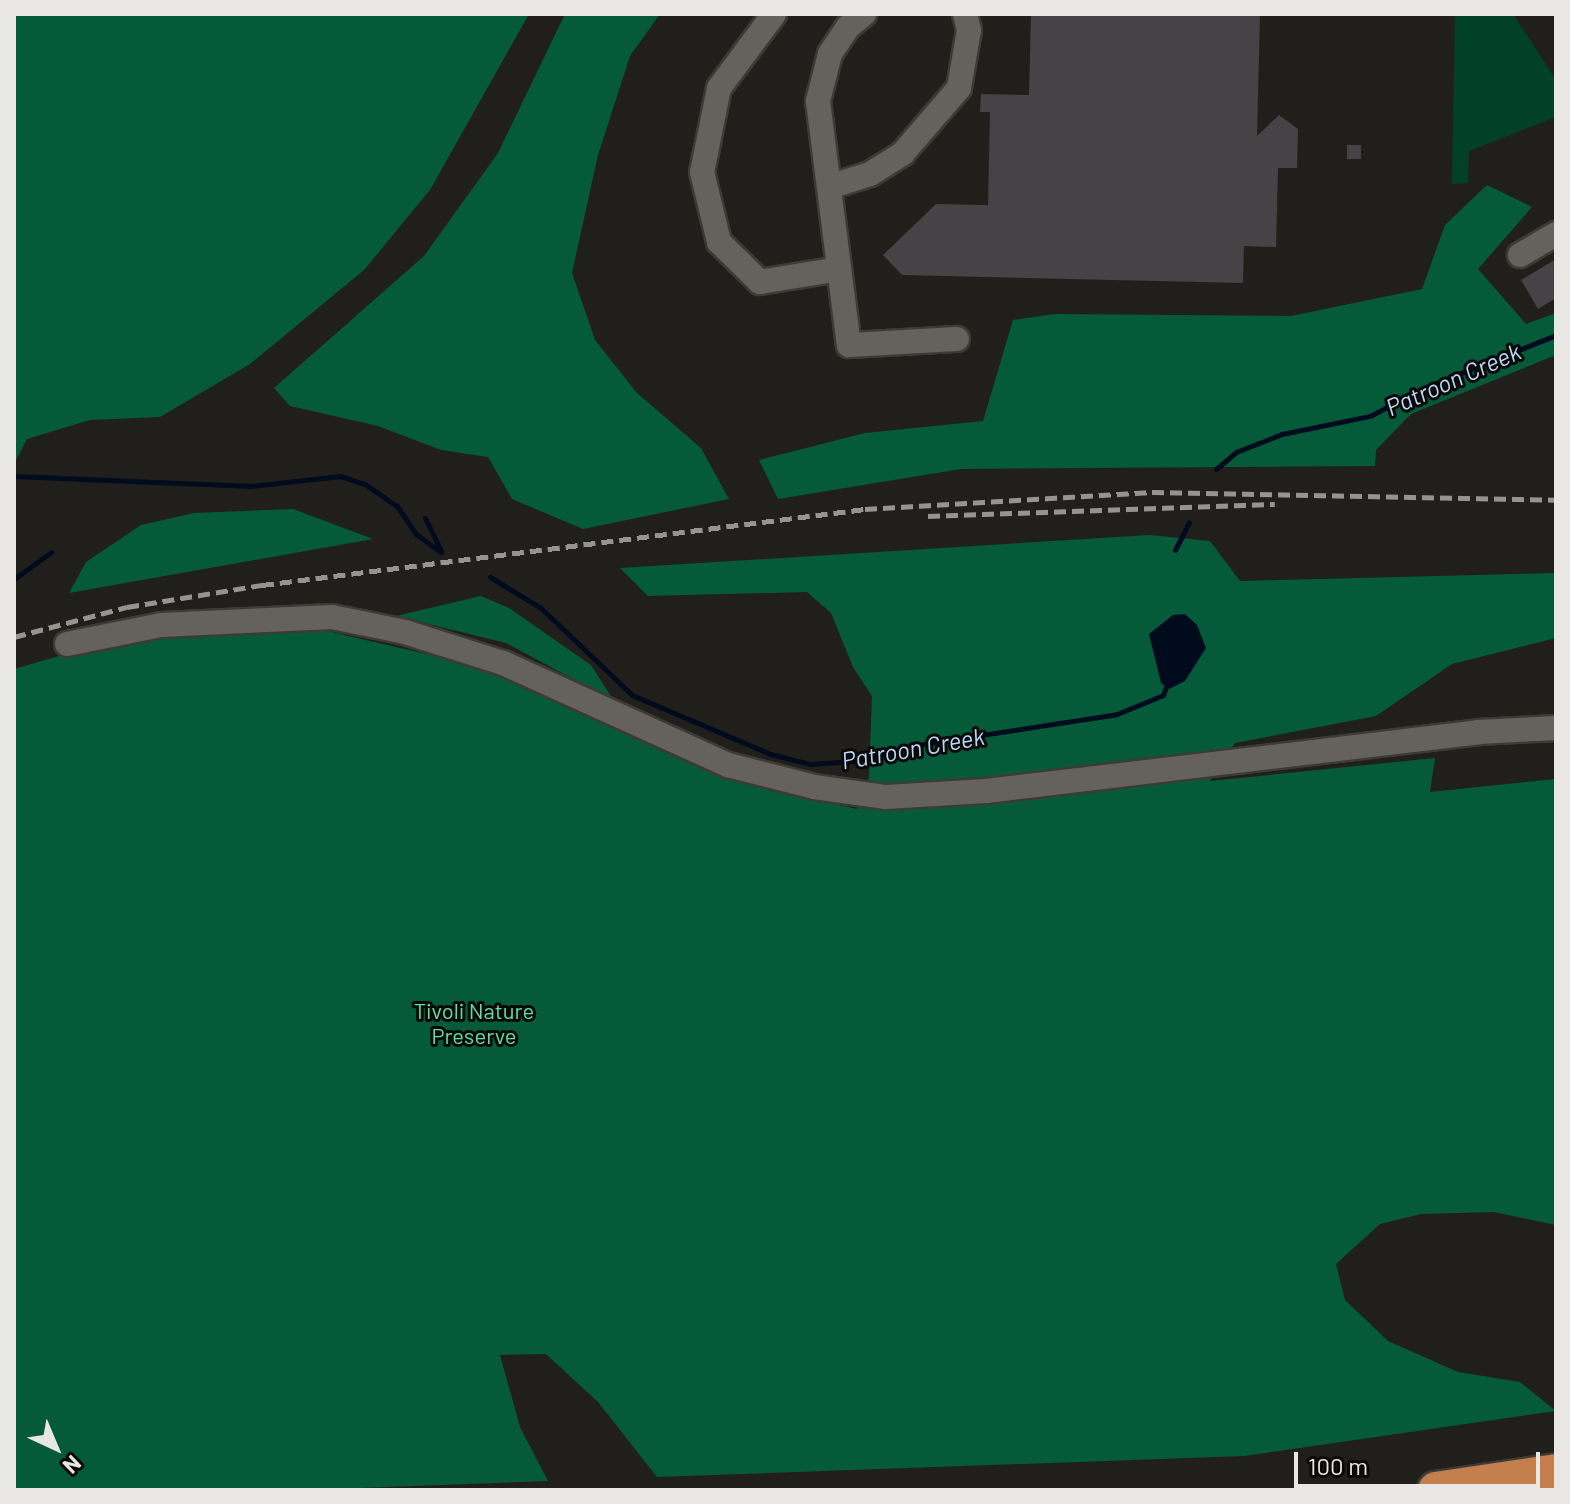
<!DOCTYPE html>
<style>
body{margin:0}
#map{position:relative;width:1570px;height:1504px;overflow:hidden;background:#211f1b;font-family:Barlow,sans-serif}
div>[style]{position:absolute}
.green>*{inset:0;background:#024129}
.forest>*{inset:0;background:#055a3a}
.water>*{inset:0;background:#000b1d}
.stream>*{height:5px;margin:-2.5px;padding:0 2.5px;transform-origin:2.5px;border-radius:2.5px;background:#000b1d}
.building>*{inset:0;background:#464245;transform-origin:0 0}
.roads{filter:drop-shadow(2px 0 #3c3a37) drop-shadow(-2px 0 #3c3a37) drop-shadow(0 2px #3c3a37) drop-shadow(0 -2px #3c3a37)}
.minor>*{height:24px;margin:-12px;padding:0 12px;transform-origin:12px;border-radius:12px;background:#65625d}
.highway>*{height:36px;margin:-18px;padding:0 18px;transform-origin:18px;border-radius:18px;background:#c57f4d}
.rail>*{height:5px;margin-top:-2.5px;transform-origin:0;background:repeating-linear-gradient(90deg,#969491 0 12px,transparent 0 18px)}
span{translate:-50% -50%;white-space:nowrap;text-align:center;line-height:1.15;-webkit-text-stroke:6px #0a0907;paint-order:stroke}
.park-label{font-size:22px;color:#5ee0a4}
.water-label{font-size:24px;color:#b9d8fa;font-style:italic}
.frame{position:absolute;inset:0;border:16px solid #e9e7e4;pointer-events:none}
.north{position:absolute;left:16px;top:1408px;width:80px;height:80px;-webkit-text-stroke:6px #0a0907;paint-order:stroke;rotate:136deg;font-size:22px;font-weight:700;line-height:32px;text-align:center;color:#e9e7e4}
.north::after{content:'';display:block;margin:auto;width:28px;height:36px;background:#e9e7e4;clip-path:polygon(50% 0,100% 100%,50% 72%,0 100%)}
.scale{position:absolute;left:1294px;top:1452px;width:246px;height:36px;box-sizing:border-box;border:4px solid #e9e7e4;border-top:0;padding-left:10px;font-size:24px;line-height:28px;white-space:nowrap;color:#e9e7e4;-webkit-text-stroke:6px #0a0907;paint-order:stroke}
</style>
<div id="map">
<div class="green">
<div style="clip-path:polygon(1455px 14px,1513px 14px,1556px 80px,1556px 117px,1469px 151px,1468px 183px,1452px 184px)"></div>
</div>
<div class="forest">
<div style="clip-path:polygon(14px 14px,529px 14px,430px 190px,364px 270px,250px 364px,160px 417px,90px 420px,27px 439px,14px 464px)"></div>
<div style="clip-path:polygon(565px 14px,660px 14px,630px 56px,598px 155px,572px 273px,595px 340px,637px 393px,701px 448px,729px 499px,583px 529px,512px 499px,488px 457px,441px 450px,378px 426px,290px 406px,274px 388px,424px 256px,498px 153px)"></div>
<div style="clip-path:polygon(1487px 185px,1532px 207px,1478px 269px,1526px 324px,1556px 313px,1556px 355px,1411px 414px,1376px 450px,1375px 466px,961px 469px,778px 499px,759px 460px,865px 433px,983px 421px,1013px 320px,1055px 314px,1291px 316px,1422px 289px,1445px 225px)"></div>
<div style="clip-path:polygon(293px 509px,373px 539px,69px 593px,86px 562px,141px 525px,194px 513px)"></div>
<div style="clip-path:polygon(1150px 535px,1210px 541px,1240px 581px,1556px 573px,1556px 638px,1452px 664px,1376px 716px,1235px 743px,1210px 781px,1435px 758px,1430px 792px,1556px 779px,1556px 1225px,1494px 1212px,1421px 1214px,1380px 1224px,1336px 1264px,1345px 1300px,1388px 1341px,1458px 1372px,1520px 1382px,1556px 1411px,1244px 1456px,657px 1477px,598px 1402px,546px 1354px,500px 1355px,520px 1427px,548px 1481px,305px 1490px,14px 1490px,14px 669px,94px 646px,206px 631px,310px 627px,452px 660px,581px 706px,691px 762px,772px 790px,857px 809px,869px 777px,872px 696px,853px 667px,831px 613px,807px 592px,648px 596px,620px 568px)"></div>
<div style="clip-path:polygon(481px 596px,509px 608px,591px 665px,614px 701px,506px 643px,396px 616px)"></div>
</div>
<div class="water">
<div style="clip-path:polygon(1185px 614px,1197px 625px,1206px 648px,1185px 681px,1169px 689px,1161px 683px,1149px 634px,1173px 615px)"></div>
</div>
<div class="stream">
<div style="left:1216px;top:469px;width:26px;rotate:-40deg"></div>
<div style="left:1236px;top:452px;width:49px;rotate:-21.4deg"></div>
<div style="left:1282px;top:434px;width:90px;rotate:-11.6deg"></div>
<div style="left:1370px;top:416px;width:58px;rotate:-27.9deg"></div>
<div style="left:1421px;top:389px;width:145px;rotate:-21.8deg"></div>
<div style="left:14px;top:476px;width:237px;rotate:2.4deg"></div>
<div style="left:251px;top:486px;width:90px;rotate:-6.4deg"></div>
<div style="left:340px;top:476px;width:26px;rotate:18deg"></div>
<div style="left:365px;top:484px;width:39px;rotate:35deg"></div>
<div style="left:397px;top:506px;width:34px;rotate:56deg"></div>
<div style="left:416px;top:534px;width:31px;rotate:36deg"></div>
<div style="left:425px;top:518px;width:37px;rotate:64deg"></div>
<div style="left:1175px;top:550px;width:31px;rotate:-63deg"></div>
<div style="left:490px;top:577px;width:60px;rotate:31.3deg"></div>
<div style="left:541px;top:608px;width:126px;rotate:43.7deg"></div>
<div style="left:632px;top:695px;width:150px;rotate:23.1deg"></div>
<div style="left:770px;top:754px;width:41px;rotate:14deg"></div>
<div style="left:810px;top:764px;width:45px;rotate:-3.8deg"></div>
<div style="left:855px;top:761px;width:71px;rotate:-13.8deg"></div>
<div style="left:924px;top:744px;width:195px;rotate:-8.8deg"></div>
<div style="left:1117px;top:714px;width:50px;rotate:-22.4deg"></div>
<div style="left:1163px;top:695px;width:12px;rotate:-70deg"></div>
<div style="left:14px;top:579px;width:46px;rotate:-36.1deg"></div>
</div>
<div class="building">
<div style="clip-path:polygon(1031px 14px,1260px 14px,1257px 136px,1279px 115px,1298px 129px,1297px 168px,1278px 168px,1276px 247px,1244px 246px,1243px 283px,902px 275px,883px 255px,936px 204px,988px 205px,990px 112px,980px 112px,981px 94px,1029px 95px)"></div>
<div style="left:1347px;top:145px;width:14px;height:14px"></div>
<div style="clip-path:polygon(1556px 259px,1556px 298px,1538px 309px,1521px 280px)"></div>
</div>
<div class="roads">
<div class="minor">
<div style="left:774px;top:14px;width:92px;rotate:126.6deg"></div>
<div style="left:719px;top:88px;width:86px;rotate:101.4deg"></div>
<div style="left:702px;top:172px;width:72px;rotate:76.3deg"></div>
<div style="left:719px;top:242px;width:57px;rotate:44.3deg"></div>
<div style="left:760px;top:282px;width:80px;rotate:-9.3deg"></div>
<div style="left:864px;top:14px;width:21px;rotate:141deg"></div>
<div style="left:848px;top:27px;width:32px;rotate:124deg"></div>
<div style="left:830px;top:54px;width:49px;rotate:104.3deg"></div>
<div style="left:818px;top:101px;width:246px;rotate:82.8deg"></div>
<div style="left:849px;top:345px;width:108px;rotate:-3.2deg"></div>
<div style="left:829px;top:187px;width:43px;rotate:-17.6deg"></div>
<div style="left:870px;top:174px;width:39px;rotate:-32deg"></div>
<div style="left:903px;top:153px;width:86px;rotate:-49.3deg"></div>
<div style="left:959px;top:88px;width:59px;rotate:-80.2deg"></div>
<div style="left:969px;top:30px;width:16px;rotate:-104deg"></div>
<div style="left:1520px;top:255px;width:42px;rotate:-30.3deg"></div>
<div style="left:67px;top:644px;width:96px;rotate:-11.4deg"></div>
<div style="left:161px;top:625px;width:171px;rotate:-2.7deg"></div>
<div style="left:332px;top:617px;width:75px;rotate:11.6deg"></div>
<div style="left:405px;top:632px;width:103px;rotate:17.6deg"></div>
<div style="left:503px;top:663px;width:247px;rotate:24.4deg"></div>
<div style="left:728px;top:765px;width:89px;rotate:14.3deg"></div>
<div style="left:814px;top:787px;width:73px;rotate:7.9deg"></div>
<div style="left:886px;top:797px;width:100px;rotate:-3.4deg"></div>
<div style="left:986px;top:791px;width:496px;rotate:-6.8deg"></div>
<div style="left:1478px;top:732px;width:78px;rotate:-2.9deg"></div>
</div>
<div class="highway">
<div style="left:1436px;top:1490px;width:121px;rotate:-8.5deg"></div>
</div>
</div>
<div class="rail">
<div style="left:928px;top:516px;width:347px;rotate:-2deg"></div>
<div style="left:14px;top:637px;width:117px;rotate:-14.9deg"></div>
<div style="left:127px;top:607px;width:137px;rotate:-9.3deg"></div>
<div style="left:262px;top:585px;width:608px;rotate:-7.18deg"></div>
<div style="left:865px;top:509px;width:288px;rotate:-3.4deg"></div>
<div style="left:1152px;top:492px;width:404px;rotate:1.1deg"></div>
</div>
<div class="park-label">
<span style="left:474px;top:1023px">Tivoli Nature<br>Preserve</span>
</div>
<div class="water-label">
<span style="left:1453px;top:379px;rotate:-24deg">Patroon Creek</span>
<span style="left:913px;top:748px;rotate:-10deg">Patroon Creek</span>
</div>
<div class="frame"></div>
<div class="north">N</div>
<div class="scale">100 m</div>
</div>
